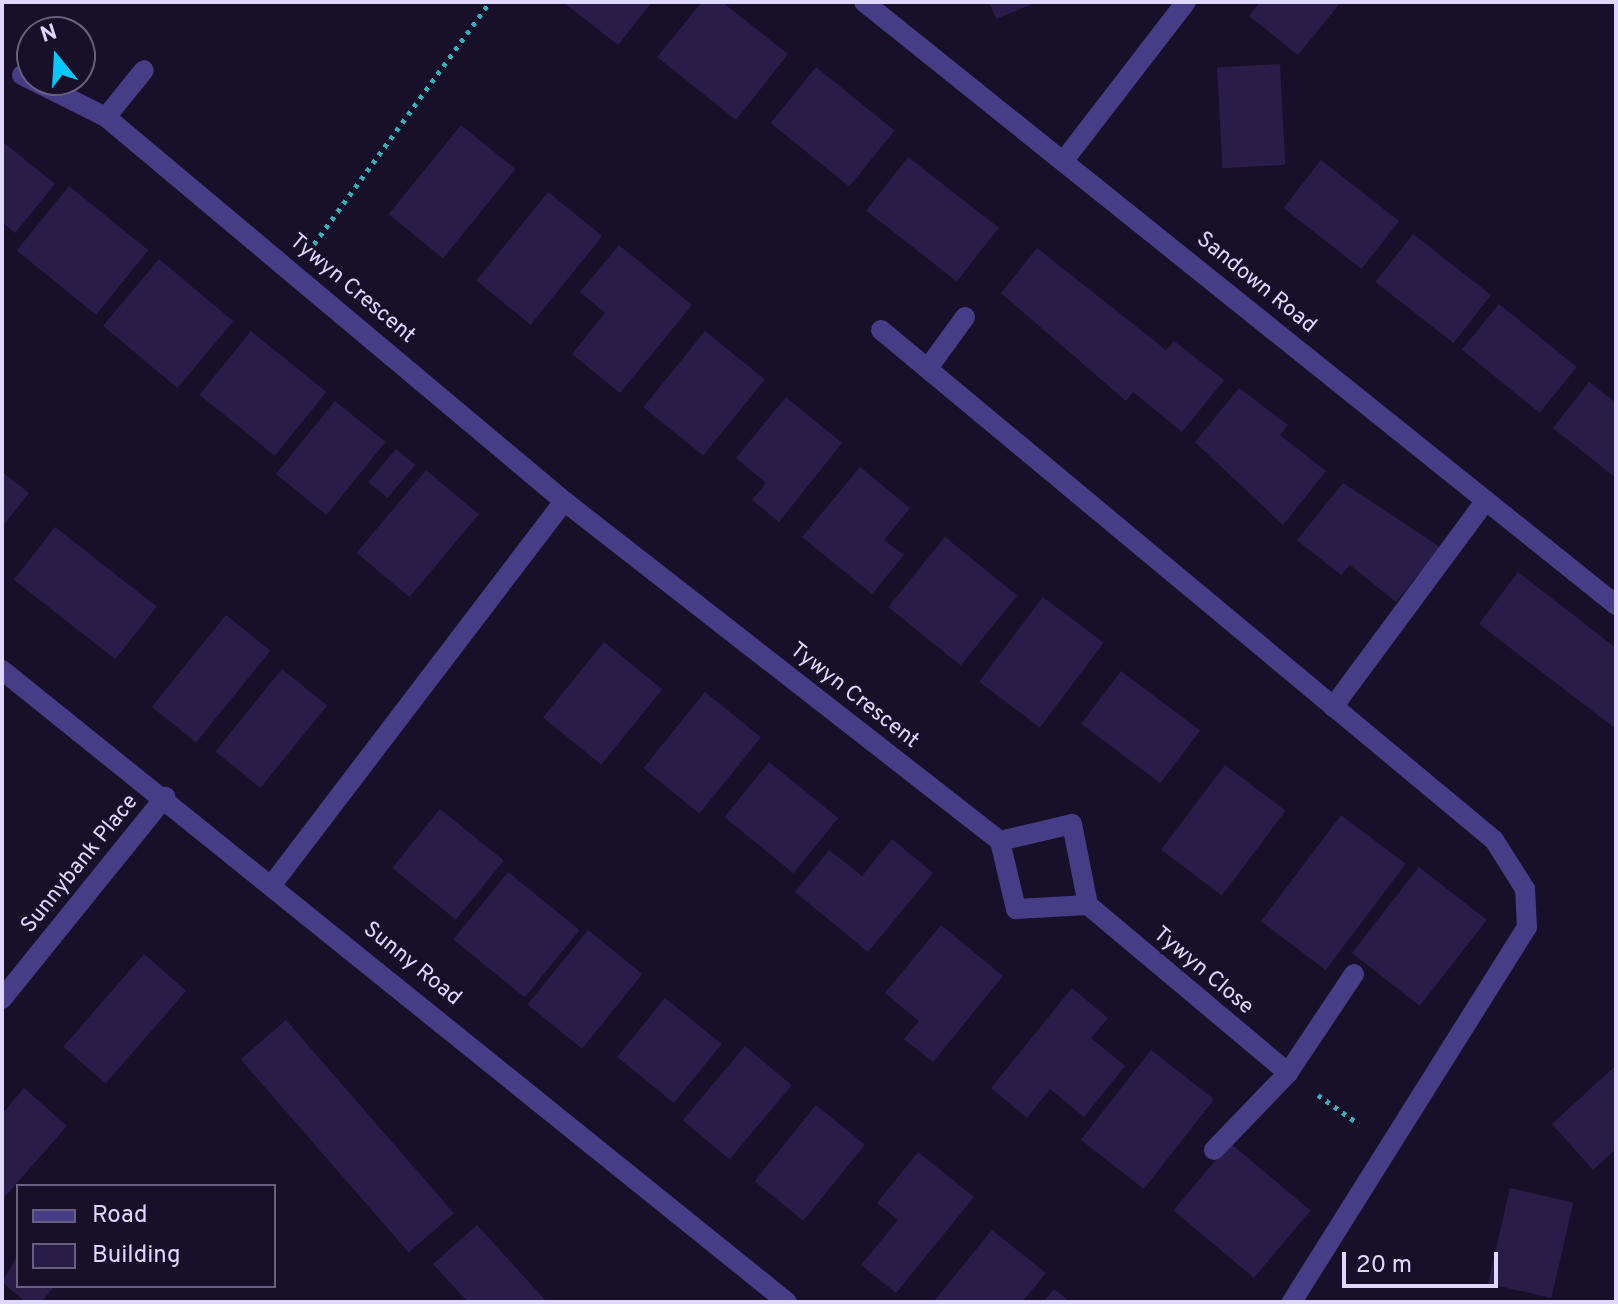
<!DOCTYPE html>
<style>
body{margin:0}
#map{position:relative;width:1618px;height:1304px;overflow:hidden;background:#171028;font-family:Overpass,sans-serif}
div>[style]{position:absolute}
.building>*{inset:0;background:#2a1c48;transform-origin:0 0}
.path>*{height:5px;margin-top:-2.5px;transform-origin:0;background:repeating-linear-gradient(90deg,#31b1b8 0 4px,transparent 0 10px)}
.minor>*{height:20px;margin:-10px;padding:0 10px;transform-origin:10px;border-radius:10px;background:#473c86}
span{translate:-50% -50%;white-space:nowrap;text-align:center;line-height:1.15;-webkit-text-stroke:7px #171028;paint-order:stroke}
.street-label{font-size:22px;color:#e0d7ff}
.frame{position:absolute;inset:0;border:4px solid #e0d7ff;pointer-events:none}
.legend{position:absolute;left:16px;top:1184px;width:260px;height:104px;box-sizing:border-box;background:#171028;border:2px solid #67607e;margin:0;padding:10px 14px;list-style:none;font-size:24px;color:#e0d7ff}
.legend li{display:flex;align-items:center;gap:16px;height:40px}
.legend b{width:40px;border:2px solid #67607e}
.north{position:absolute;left:16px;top:16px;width:80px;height:80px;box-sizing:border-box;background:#171028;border:2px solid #67607e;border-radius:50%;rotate:342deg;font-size:22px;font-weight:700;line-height:32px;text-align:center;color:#e0d7ff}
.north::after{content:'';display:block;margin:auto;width:28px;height:36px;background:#05c7fc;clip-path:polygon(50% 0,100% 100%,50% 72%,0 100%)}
.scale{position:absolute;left:1342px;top:1252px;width:156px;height:36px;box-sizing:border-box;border:4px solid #e0d7ff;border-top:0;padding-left:10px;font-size:24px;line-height:28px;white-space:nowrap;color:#e0d7ff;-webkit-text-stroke:6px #171028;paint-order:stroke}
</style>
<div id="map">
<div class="building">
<div style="clip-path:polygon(563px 2px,652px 2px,618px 45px)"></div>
<div style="clip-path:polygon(702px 2px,722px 2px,788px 54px,736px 120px,657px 57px)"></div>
<div style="clip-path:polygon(989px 2px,1037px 2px,996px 19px)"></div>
<div style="clip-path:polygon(1260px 2px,1341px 2px,1298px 55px,1249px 16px)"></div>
<div style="left:1280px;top:64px;width:101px;height:63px;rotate:87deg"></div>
<div style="left:816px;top:67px;width:101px;height:72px;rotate:39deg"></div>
<div style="left:461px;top:125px;width:70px;height:115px;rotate:39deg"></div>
<div style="clip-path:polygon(2px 141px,55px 184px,15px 233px,2px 222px)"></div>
<div style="left:908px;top:157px;width:115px;height:68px;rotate:38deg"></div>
<div style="left:1321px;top:160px;width:99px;height:61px;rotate:38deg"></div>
<div style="left:69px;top:186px;width:102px;height:83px;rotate:39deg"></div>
<div style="left:548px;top:192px;width:70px;height:114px;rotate:39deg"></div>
<div style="left:1413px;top:234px;width:99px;height:61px;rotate:38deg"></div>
<div style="clip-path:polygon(619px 245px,692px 305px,620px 393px,572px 354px,605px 313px,580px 292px)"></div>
<div style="clip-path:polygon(1037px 248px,1166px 350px,1174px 341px,1224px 380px,1182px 432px,1133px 392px,1126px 401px,1001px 293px)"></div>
<div style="left:159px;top:259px;width:97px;height:87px;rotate:40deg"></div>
<div style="left:1499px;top:304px;width:100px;height:59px;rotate:39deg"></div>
<div style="left:251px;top:331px;width:97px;height:82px;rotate:39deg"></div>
<div style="left:705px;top:331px;width:77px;height:98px;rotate:39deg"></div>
<div style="clip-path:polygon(1589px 382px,1616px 403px,1616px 478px,1553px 428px)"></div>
<div style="clip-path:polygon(1239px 388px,1288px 425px,1280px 435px,1326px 471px,1283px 525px,1195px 442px)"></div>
<div style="clip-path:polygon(786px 397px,842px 443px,779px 522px,752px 500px,766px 483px,736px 458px)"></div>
<div style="left:335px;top:401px;width:65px;height:94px;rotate:39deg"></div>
<div style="left:396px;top:449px;width:25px;height:43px;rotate:40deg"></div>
<div style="clip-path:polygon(860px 467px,910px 508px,884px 540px,904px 555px,872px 594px,802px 537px)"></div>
<div style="left:426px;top:470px;width:69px;height:108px;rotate:40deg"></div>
<div style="clip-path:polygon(2px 472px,29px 493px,2px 527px)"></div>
<div style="clip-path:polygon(1343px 483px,1440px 547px,1396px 602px,1350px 565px,1341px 575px,1297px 540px)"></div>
<div style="left:55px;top:527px;width:129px;height:67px;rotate:38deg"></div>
<div style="left:945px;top:537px;width:93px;height:90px;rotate:39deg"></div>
<div style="clip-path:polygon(1518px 572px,1616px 648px,1616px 729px,1479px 624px)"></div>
<div style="left:1043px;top:597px;width:76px;height:106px;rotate:37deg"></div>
<div style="left:226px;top:615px;width:57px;height:118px;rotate:39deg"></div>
<div style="left:604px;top:642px;width:75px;height:97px;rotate:39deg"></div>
<div style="left:282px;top:669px;width:58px;height:106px;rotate:39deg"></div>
<div style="left:1121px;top:671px;width:99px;height:66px;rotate:37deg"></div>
<div style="left:705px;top:692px;width:72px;height:98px;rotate:39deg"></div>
<div style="left:769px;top:762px;width:89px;height:71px;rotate:39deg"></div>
<div style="left:1225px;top:765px;width:76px;height:106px;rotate:37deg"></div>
<div style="left:440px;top:809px;width:82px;height:76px;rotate:39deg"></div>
<div style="left:1341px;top:815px;width:81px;height:133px;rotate:37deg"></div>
<div style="clip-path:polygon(892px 839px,933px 873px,868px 952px,795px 892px,829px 850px,862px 876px)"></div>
<div style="left:1419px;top:867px;width:86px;height:109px;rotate:38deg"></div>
<div style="left:508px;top:872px;width:92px;height:87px;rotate:39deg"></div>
<div style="clip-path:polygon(941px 925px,1003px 976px,933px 1062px,904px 1039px,919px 1021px,885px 993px)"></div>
<div style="left:588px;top:930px;width:70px;height:96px;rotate:39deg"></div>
<div style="left:144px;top:954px;width:56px;height:123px;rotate:41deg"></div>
<div style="clip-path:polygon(1072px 988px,1108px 1018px,1091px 1038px,1125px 1066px,1084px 1117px,1050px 1089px,1027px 1118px,991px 1088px)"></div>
<div style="left:665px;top:998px;width:73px;height:76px;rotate:39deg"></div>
<div style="left:286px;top:1020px;width:256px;height:60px;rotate:49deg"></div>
<div style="left:745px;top:1046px;width:61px;height:97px;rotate:40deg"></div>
<div style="left:1151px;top:1050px;width:80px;height:114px;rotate:38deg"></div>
<div style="clip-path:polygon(1614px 1067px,1616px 1149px,1593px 1170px,1552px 1124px)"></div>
<div style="clip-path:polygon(24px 1088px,67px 1126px,2px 1200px,2px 1114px)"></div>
<div style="left:816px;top:1105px;width:63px;height:98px;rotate:39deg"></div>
<div style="left:1230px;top:1143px;width:105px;height:88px;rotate:40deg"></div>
<div style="clip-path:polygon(918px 1152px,974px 1197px,896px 1293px,861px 1265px,898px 1220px,877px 1203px)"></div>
<div style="left:1510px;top:1188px;width:65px;height:98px;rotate:13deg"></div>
<div style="clip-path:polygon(477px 1225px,547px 1302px,468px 1302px,433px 1264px)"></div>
<div style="clip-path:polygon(992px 1230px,1046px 1273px,1022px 1302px,933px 1302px)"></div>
<div style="clip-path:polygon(18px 1255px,18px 1286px,55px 1286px,41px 1302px,26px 1302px,2px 1282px)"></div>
<div style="clip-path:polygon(1054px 1289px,1070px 1302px,1043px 1302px)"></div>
</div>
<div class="path">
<div style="left:314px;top:244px;width:299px;rotate:-54deg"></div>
<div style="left:1318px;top:1095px;width:50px;rotate:35.3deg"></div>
</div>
<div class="minor">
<div style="left:864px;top:2px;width:964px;rotate:38.72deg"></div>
<div style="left:22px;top:75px;width:94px;rotate:26.6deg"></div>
<div style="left:106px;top:117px;width:598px;rotate:39.98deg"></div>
<div style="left:564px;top:501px;width:553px;rotate:37.95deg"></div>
<div style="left:1000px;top:841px;width:70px;rotate:76.8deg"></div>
<div style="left:1016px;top:909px;width:72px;rotate:-3.2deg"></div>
<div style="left:106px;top:117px;width:60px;rotate:-51deg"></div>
<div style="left:1065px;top:159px;width:198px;rotate:-52.4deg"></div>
<div style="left:881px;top:330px;width:797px;rotate:39.76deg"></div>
<div style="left:1494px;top:840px;width:58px;rotate:57.7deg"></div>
<div style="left:1525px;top:889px;width:38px;rotate:87deg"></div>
<div style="left:1527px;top:927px;width:443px;rotate:122.1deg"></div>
<div style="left:928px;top:368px;width:63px;rotate:-54deg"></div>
<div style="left:2px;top:670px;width:1008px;rotate:38.84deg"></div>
<div style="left:1333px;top:707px;width:257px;rotate:-53.5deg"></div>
<div style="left:1000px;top:841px;width:74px;rotate:-13.3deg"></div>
<div style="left:1072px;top:824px;width:83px;rotate:78.8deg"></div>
<div style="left:274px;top:882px;width:479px;rotate:-52.7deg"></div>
<div style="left:1088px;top:905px;width:261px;rotate:40deg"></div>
<div style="left:2px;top:999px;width:260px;rotate:-51.1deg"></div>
<div style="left:1214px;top:1150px;width:107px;rotate:-46.1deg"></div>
<div style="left:1288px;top:1073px;width:119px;rotate:-56.3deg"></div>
</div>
<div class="street-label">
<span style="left:1256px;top:283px;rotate:39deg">Sandown Road</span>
<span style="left:352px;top:289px;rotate:40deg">Tywyn Crescent</span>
<span style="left:854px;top:696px;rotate:38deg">Tywyn Crescent</span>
<span style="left:80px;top:864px;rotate:-51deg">Sunnybank Place</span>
<span style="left:412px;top:964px;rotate:39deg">Sunny Road</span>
<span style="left:1203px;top:971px;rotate:40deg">Tywyn Close</span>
</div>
<div class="frame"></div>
<ul class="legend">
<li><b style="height:10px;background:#473c86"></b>Road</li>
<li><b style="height:22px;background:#2a1c48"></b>Building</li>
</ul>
<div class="north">N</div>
<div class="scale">20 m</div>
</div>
